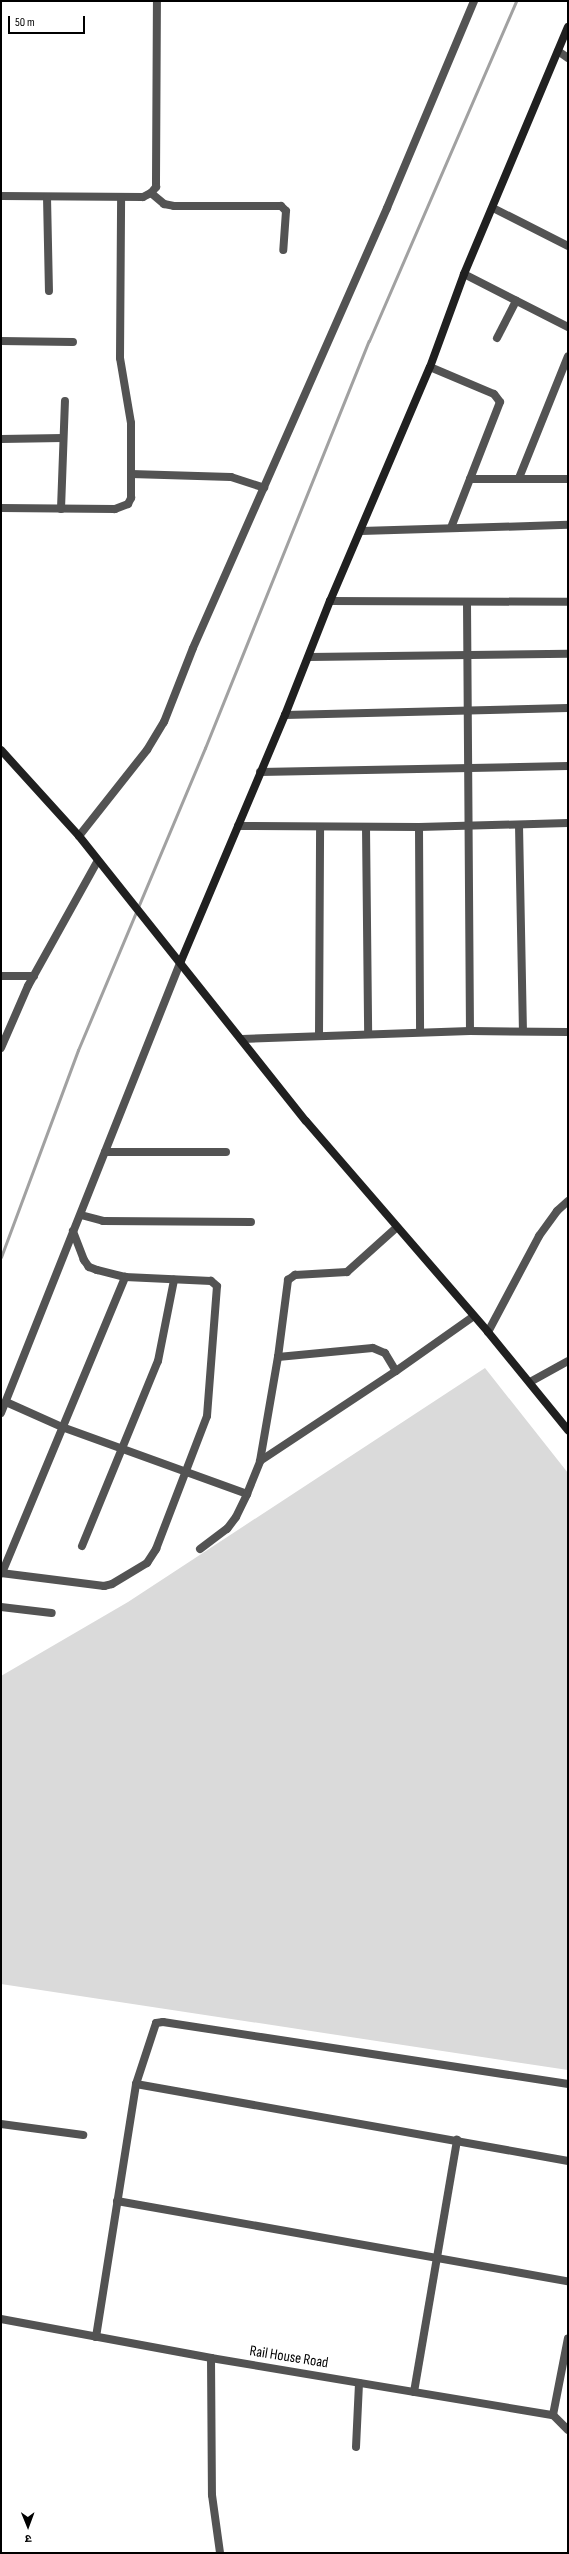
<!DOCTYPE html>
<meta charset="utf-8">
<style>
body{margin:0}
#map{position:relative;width:569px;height:2554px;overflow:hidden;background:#fff;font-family:"Sofia Sans Condensed","Noto Sans Devanagari",sans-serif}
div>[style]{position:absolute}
.green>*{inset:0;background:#dadada}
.stream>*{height:3px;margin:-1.5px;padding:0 1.5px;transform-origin:1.5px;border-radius:1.5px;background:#a1a1a1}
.street>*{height:8px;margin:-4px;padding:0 4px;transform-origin:4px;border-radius:4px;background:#535353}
.secondary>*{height:8px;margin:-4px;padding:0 4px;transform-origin:4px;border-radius:4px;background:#202020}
span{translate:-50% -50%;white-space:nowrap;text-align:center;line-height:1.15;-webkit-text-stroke:3px #fff;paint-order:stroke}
.street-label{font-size:15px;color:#000}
.frame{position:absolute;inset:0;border:2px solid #000;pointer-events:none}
.north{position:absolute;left:8px;top:2506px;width:40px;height:40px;-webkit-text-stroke:3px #fff;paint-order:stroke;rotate:179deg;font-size:11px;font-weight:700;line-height:16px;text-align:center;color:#000}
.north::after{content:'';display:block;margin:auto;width:14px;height:18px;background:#000;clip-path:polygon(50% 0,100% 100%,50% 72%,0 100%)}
.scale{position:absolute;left:8px;top:16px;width:77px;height:18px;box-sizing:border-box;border:2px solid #000;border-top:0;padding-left:5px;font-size:12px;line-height:14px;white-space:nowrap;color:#000;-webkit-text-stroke:3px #fff;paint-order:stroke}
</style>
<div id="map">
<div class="green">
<div style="clip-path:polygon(485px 1368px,568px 1473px,568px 2070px,1px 1984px,1px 1676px,128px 1602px)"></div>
</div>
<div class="stream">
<div style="left:1px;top:1257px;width:221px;rotate:-69.6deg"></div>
<div style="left:78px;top:1050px;width:328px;rotate:-67.2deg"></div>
<div style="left:205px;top:748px;width:439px;rotate:-68.1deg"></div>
<div style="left:369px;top:341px;width:370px;rotate:-66.6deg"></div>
</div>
<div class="street">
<div style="left:558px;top:51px;width:12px;rotate:35deg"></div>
<div style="left:151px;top:193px;width:17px;rotate:40deg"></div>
<div style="left:164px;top:204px;width:10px;rotate:11deg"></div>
<div style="left:174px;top:206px;width:107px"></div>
<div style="left:281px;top:206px;width:7px;rotate:45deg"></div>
<div style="left:286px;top:211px;width:39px;rotate:94deg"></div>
<div style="left:1px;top:196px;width:142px;rotate:0.4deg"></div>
<div style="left:143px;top:197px;width:9px;rotate:-27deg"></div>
<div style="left:151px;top:193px;width:8px;rotate:-50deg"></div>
<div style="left:156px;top:187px;width:7px;rotate:-90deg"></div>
<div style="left:156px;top:180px;width:179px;rotate:-89.7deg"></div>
<div style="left:47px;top:197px;width:94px;rotate:88.8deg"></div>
<div style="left:493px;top:208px;width:84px;rotate:26.9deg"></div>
<div style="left:464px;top:274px;width:117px;rotate:27deg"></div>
<div style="left:497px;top:338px;width:42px;rotate:-62.8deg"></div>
<div style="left:1px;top:341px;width:72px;rotate:0.8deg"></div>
<div style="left:430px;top:367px;width:69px;rotate:22.9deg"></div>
<div style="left:494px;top:394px;width:10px;rotate:53deg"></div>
<div style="left:500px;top:402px;width:135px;rotate:111.3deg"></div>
<div style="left:1px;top:439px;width:62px;rotate:-0.9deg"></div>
<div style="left:131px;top:474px;width:100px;rotate:1.7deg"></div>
<div style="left:231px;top:477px;width:35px;rotate:18deg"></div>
<div style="left:519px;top:478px;width:131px;rotate:-68.1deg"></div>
<div style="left:470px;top:479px;width:98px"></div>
<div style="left:1px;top:508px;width:114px;rotate:0.5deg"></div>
<div style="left:115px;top:509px;width:14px;rotate:-21deg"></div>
<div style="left:128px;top:504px;width:7px;rotate:-63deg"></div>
<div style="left:131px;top:498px;width:75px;rotate:-90deg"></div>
<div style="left:131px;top:423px;width:66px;rotate:-99.6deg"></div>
<div style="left:120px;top:358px;width:161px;rotate:-89.6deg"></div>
<div style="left:61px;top:509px;width:108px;rotate:-87.9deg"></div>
<div style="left:361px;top:531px;width:207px;rotate:-1.7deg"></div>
<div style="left:330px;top:601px;width:238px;rotate:0.2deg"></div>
<div style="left:467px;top:603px;width:428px;rotate:89.6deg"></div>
<div style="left:309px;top:657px;width:259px;rotate:-0.7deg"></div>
<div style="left:285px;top:715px;width:283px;rotate:-1.4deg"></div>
<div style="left:260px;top:772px;width:308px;rotate:-1.1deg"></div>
<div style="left:519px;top:825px;width:206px;rotate:88.9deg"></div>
<div style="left:238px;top:826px;width:181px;rotate:0.3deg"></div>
<div style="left:419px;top:827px;width:149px;rotate:-1.5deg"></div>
<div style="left:366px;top:827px;width:207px;rotate:89.4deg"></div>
<div style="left:419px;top:827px;width:205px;rotate:89.7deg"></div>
<div style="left:79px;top:836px;width:110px;rotate:-51.7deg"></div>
<div style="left:147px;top:750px;width:33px;rotate:-59deg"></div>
<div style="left:164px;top:722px;width:79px;rotate:-68.6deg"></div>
<div style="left:193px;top:648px;width:481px;rotate:-66.2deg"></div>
<div style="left:387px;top:208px;width:225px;rotate:-67.2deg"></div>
<div style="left:1px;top:976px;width:33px"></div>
<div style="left:319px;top:1036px;width:209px;rotate:-89.7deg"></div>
<div style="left:242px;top:1039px;width:228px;rotate:-2deg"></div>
<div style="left:470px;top:1031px;width:98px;rotate:0.6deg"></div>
<div style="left:1px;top:1048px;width:68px;rotate:-66.5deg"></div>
<div style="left:28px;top:986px;width:142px;rotate:-60.9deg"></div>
<div style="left:105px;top:1152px;width:121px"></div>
<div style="left:81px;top:1215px;width:23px;rotate:15deg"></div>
<div style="left:103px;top:1221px;width:148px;rotate:0.4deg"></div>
<div style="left:488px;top:1332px;width:109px;rotate:-62deg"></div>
<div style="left:539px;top:1236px;width:31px;rotate:-54deg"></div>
<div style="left:557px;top:1211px;width:15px;rotate:-42deg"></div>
<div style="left:278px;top:1357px;width:95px;rotate:-5.4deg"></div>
<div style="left:373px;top:1348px;width:13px;rotate:23deg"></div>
<div style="left:385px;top:1353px;width:21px;rotate:59deg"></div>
<div style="left:530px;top:1382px;width:43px;rotate:-28.9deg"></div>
<div style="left:6px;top:1402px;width:61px;rotate:24.1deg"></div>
<div style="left:62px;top:1427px;width:197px;rotate:19.9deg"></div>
<div style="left:247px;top:1494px;width:35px;rotate:-68deg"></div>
<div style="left:260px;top:1461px;width:106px;rotate:-80.2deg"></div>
<div style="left:278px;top:1357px;width:78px;rotate:-82.6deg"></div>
<div style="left:288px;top:1280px;width:9px;rotate:-36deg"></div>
<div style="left:295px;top:1275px;width:52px;rotate:-3.3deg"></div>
<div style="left:347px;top:1272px;width:67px;rotate:-42deg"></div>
<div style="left:1px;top:1413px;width:487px;rotate:-68.3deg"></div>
<div style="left:260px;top:1461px;width:163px;rotate:-33.5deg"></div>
<div style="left:396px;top:1371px;width:95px;rotate:-35.2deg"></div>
<div style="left:82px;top:1546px;width:200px;rotate:-67.7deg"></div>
<div style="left:158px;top:1361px;width:83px;rotate:-78.8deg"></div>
<div style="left:200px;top:1549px;width:34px;rotate:-37deg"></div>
<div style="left:227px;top:1529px;width:15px;rotate:-53deg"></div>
<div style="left:236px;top:1517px;width:25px;rotate:-64deg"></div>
<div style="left:1px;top:1573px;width:104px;rotate:7.2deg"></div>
<div style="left:104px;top:1586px;width:8px;rotate:-14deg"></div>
<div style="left:112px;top:1584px;width:41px;rotate:-31deg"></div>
<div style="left:147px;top:1563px;width:17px;rotate:-57deg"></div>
<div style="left:156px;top:1549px;width:142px;rotate:-69deg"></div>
<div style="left:207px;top:1416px;width:130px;rotate:-85.6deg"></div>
<div style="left:217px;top:1286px;width:8px;rotate:-140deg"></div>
<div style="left:211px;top:1281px;width:86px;rotate:-177.3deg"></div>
<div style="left:125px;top:1277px;width:29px;rotate:-166deg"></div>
<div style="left:97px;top:1270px;width:9px;rotate:-159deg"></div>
<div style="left:89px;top:1267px;width:9px;rotate:-126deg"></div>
<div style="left:84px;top:1260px;width:31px;rotate:-111deg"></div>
<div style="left:2px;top:1573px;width:321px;rotate:-67.4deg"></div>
<div style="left:1px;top:1607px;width:51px;rotate:6.7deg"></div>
<div style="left:136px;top:2084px;width:439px;rotate:10.1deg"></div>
<div style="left:1px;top:2124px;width:83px;rotate:7.6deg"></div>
<div style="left:117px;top:2201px;width:458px;rotate:10.1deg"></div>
<div style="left:1px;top:2319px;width:214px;rotate:10.5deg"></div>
<div style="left:211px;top:2358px;width:347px;rotate:9.5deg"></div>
<div style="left:553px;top:2415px;width:21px;rotate:45deg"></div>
<div style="left:96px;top:2337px;width:256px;rotate:-81deg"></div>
<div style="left:136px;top:2084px;width:64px;rotate:-71.8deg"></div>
<div style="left:156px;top:2023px;width:7px;rotate:-8deg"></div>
<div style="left:163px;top:2022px;width:410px;rotate:8.7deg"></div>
<div style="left:211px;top:2358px;width:137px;rotate:89.6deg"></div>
<div style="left:212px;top:2495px;width:59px;rotate:82.1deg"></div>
<div style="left:414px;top:2392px;width:256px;rotate:-80.3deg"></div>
<div style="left:553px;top:2415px;width:78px;rotate:-79deg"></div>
<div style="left:356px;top:2447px;width:64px;rotate:-87.3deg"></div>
</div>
<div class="secondary">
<div style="left:1px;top:750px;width:116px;rotate:47.8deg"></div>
<div style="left:79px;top:836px;width:364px;rotate:51.5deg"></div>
<div style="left:306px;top:1121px;width:279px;rotate:49.2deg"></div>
<div style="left:488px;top:1332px;width:127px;rotate:50.8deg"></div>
<div style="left:181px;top:961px;width:267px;rotate:-67.1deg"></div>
<div style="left:285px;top:715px;width:123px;rotate:-68.5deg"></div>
<div style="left:330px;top:601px;width:254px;rotate:-66.9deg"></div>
<div style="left:430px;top:367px;width:99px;rotate:-69.9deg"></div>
<div style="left:464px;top:274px;width:268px;rotate:-67.2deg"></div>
</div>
<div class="street-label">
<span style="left:289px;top:2357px;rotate:9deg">Rail House Road</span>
</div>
<div class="frame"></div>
<div class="north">उ</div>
<div class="scale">50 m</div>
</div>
